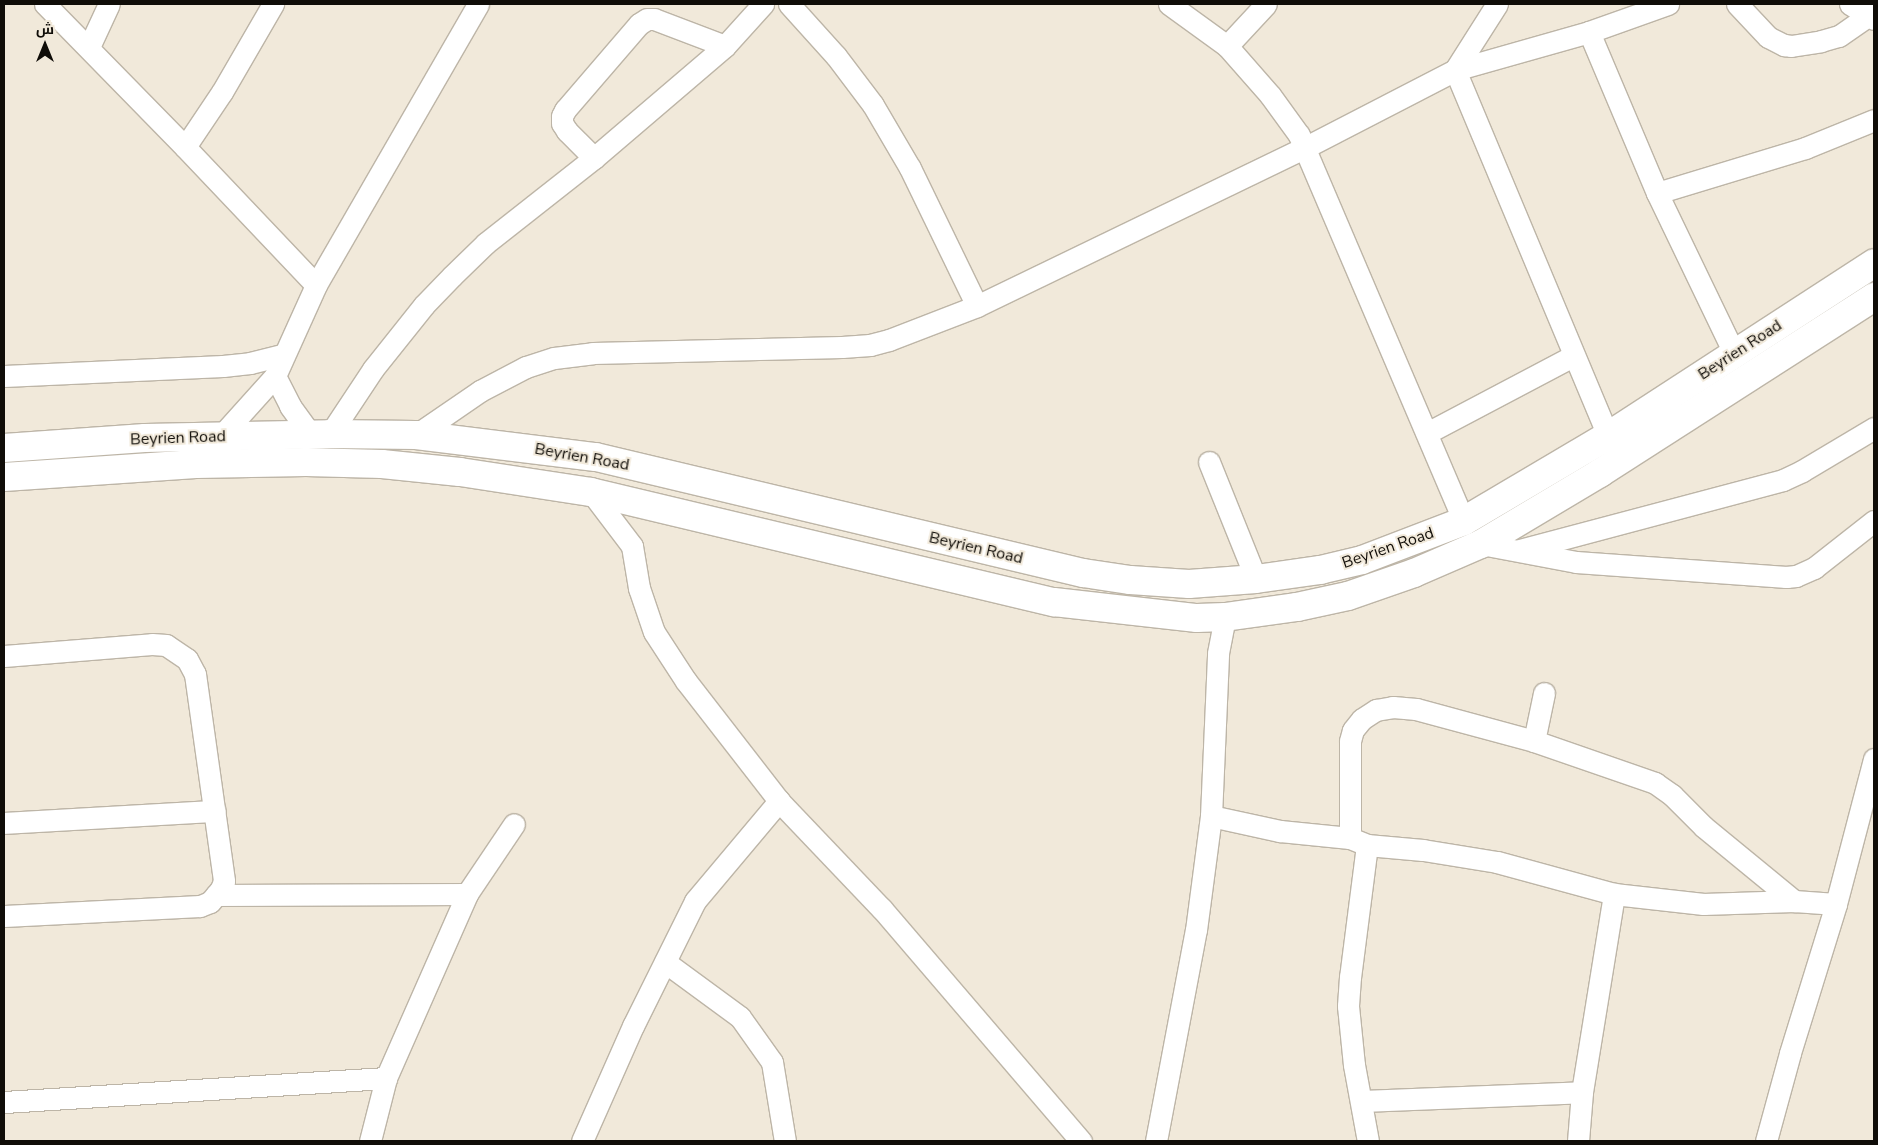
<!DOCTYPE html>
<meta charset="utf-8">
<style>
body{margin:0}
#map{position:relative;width:1878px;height:1145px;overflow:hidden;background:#f1e9da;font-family:"Nunito Sans",Cairo,sans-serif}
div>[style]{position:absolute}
.roads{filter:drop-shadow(1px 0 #bdb5a7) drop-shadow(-1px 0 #bdb5a7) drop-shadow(0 1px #bdb5a7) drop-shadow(0 -1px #bdb5a7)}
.minor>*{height:21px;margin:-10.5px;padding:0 10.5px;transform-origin:10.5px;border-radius:10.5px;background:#fff}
.primary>*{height:28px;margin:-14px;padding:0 14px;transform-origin:14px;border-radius:14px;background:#fff}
span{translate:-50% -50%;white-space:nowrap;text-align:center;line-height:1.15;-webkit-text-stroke:4px #f1e9da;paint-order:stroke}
.street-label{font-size:16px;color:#100d08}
.frame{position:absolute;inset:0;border:5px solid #100d08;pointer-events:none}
.north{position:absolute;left:20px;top:20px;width:50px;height:50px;-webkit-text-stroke:4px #f1e9da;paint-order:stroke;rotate:0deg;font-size:14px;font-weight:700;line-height:20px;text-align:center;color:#100d08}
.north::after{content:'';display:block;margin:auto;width:18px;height:22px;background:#100d08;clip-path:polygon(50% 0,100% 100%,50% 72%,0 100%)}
</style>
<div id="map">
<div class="roads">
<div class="minor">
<div style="left:45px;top:4px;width:200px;rotate:45.6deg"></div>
<div style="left:185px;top:147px;width:190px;rotate:46.5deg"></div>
<div style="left:789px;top:4px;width:70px;rotate:47.9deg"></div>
<div style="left:836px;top:56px;width:61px;rotate:52.9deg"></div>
<div style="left:873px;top:105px;width:73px;rotate:59.6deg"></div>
<div style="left:910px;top:168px;width:153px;rotate:64.1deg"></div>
<div style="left:1169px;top:4px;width:72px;rotate:35.9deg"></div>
<div style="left:1227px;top:46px;width:65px;rotate:48.7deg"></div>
<div style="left:1270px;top:95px;width:49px;rotate:54.1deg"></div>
<div style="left:1299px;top:135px;width:420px;rotate:66.9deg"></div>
<div style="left:1497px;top:4px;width:78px;rotate:122.5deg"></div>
<div style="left:1455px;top:70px;width:397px;rotate:67.3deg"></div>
<div style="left:1737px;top:4px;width:45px;rotate:46.8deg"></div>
<div style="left:1768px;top:37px;width:18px;rotate:27deg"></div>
<div style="left:1784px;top:45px;width:7px;rotate:8deg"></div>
<div style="left:1791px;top:46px;width:30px;rotate:-9deg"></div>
<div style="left:1821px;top:41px;width:19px;rotate:-16deg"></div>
<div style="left:1839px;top:36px;width:37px;rotate:-35deg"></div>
<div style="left:1869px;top:15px;width:11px;rotate:-85deg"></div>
<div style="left:1850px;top:4px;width:28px;rotate:32deg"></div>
<div style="left:1589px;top:32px;width:175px;rotate:67.1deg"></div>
<div style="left:1657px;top:193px;width:178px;rotate:64.3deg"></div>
<div style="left:1227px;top:46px;width:57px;rotate:-47.1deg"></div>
<div style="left:89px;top:47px;width:47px;rotate:-65.1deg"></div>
<div style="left:185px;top:147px;width:66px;rotate:-56.1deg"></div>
<div style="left:222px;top:92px;width:102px;rotate:-59.9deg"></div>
<div style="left:594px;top:158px;width:38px;rotate:-135deg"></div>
<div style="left:567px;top:131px;width:9px;rotate:-122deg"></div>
<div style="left:562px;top:123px;width:7px;rotate:-90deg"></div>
<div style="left:562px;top:116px;width:7px;rotate:-63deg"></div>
<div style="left:565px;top:110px;width:113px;rotate:-49.3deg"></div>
<div style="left:639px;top:24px;width:9px;rotate:-32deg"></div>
<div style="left:647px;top:19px;width:7px"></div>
<div style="left:654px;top:19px;width:76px;rotate:20.8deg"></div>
<div style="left:1657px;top:193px;width:155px;rotate:-16.9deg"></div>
<div style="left:1805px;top:148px;width:74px;rotate:-22.1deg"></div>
<div style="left:4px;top:376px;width:219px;rotate:-2.6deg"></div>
<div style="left:223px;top:366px;width:27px;rotate:-6deg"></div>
<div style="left:250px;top:363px;width:34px;rotate:-14deg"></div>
<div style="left:275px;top:376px;width:34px;rotate:63deg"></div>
<div style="left:290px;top:406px;width:34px;rotate:54deg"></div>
<div style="left:1427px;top:433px;width:165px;rotate:-27.8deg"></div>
<div style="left:330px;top:434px;width:78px;rotate:-56.5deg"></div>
<div style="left:373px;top:369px;width:82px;rotate:-51.4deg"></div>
<div style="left:424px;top:305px;width:40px;rotate:-46deg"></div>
<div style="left:452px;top:276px;width:47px;rotate:-44.1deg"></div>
<div style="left:486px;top:243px;width:137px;rotate:-38.2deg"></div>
<div style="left:594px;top:158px;width:172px;rotate:-40.5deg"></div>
<div style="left:725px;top:46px;width:57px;rotate:-47.9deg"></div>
<div style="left:416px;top:435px;width:78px;rotate:-34.5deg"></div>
<div style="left:480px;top:391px;width:52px;rotate:-27.6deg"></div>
<div style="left:526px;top:367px;width:29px;rotate:-18deg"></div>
<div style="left:554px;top:358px;width:39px;rotate:-7deg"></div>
<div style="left:593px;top:353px;width:249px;rotate:-1.4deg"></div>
<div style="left:842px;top:347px;width:28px;rotate:-4deg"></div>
<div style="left:870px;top:345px;width:20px;rotate:-15deg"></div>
<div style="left:889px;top:340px;width:94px;rotate:-21.1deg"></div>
<div style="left:977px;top:306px;width:365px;rotate:-25.8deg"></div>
<div style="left:1306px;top:147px;width:168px;rotate:-27.3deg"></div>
<div style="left:1455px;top:70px;width:139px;rotate:-15.8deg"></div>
<div style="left:1589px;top:32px;width:84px;rotate:-19.5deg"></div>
<div style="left:221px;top:436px;width:81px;rotate:-48deg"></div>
<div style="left:275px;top:376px;width:100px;rotate:-65.7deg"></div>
<div style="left:316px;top:285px;width:324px;rotate:-60deg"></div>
<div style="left:1209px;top:462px;width:126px;rotate:68.1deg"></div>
<div style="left:591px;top:492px;width:68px;rotate:52.8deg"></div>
<div style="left:632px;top:546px;width:43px;rotate:80.5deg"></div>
<div style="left:639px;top:588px;width:46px;rotate:71.2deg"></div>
<div style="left:654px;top:632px;width:59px;rotate:56.9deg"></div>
<div style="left:686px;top:681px;width:152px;rotate:52.2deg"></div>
<div style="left:779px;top:801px;width:149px;rotate:46.4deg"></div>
<div style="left:882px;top:909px;width:306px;rotate:49.4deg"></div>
<div style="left:1481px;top:544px;width:97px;rotate:10.7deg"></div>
<div style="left:1576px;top:562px;width:211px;rotate:4.1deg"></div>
<div style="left:1786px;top:577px;width:10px;rotate:-6deg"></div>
<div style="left:1796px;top:576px;width:20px;rotate:-24deg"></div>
<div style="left:1814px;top:568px;width:76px;rotate:-38.1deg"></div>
<div style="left:1520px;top:550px;width:272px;rotate:-14.9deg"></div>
<div style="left:1783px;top:480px;width:21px;rotate:-25deg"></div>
<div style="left:1802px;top:471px;width:84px;rotate:-30.8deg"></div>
<div style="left:4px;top:656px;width:148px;rotate:-4.6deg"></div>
<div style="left:152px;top:644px;width:14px;rotate:4deg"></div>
<div style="left:166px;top:645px;width:25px;rotate:34deg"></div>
<div style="left:187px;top:659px;width:17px;rotate:62deg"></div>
<div style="left:195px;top:674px;width:209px;rotate:82deg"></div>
<div style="left:224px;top:881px;width:9px;rotate:111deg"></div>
<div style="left:221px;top:889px;width:17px;rotate:130deg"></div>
<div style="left:210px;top:902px;width:11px;rotate:158deg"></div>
<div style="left:200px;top:906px;width:196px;rotate:177.1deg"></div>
<div style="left:1534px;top:741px;width:49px;rotate:-78.2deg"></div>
<div style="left:1211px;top:816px;width:71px;rotate:12.3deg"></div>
<div style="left:1280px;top:831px;width:70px;rotate:5.7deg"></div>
<div style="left:1350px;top:838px;width:18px;rotate:22deg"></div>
<div style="left:1367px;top:845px;width:133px;rotate:97.3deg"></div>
<div style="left:1350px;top:977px;width:29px;rotate:94deg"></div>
<div style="left:1348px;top:1006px;width:59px;rotate:84.2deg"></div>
<div style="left:1354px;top:1065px;width:77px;rotate:79.6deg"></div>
<div style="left:4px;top:823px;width:211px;rotate:-3.3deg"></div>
<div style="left:1350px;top:838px;width:97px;rotate:-90deg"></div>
<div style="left:1350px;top:741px;width:11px;rotate:-75deg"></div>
<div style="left:1353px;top:730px;width:14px;rotate:-51deg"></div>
<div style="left:1362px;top:719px;width:17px;rotate:-33deg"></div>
<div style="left:1376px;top:710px;width:17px;rotate:-10deg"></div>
<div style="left:1393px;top:707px;width:23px;rotate:5deg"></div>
<div style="left:1416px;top:709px;width:122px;rotate:15.2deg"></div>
<div style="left:1534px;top:741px;width:128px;rotate:19.1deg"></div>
<div style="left:1655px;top:783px;width:21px;rotate:35deg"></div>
<div style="left:1672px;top:795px;width:45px;rotate:45deg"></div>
<div style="left:1704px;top:827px;width:117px;rotate:39.4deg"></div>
<div style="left:1367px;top:845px;width:56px;rotate:5.1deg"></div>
<div style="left:1423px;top:850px;width:75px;rotate:9.2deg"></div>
<div style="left:1497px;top:862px;width:121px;rotate:15.3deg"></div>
<div style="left:1614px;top:894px;width:90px;rotate:6.4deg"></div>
<div style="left:1703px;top:904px;width:91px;rotate:-1.9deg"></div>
<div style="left:1794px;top:901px;width:42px;rotate:4.1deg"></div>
<div style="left:216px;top:895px;width:251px;rotate:-0.2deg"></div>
<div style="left:665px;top:962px;width:93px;rotate:36.3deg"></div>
<div style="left:740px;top:1017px;width:55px;rotate:54.6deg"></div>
<div style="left:772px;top:1062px;width:80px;rotate:80.7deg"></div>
<div style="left:1362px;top:1101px;width:220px;rotate:-2.3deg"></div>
<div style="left:4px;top:1102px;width:383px;rotate:-3.6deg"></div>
<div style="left:370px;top:1141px;width:65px;rotate:-75.7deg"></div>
<div style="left:386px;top:1078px;width:201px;rotate:-66.2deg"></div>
<div style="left:467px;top:894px;width:84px;rotate:-56.1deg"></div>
<div style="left:582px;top:1141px;width:126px;rotate:-66.1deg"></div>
<div style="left:633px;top:1026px;width:140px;rotate:-63.6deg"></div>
<div style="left:695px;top:901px;width:131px;rotate:-50deg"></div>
<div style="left:1156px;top:1141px;width:215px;rotate:-79.3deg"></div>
<div style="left:1196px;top:930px;width:115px;rotate:-82.5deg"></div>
<div style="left:1211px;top:816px;width:163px;rotate:-87.5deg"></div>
<div style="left:1218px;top:653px;width:37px;rotate:-79deg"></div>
<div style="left:1578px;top:1141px;width:49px;rotate:-85.3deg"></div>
<div style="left:1582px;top:1092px;width:201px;rotate:-80.8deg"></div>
<div style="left:1766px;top:1141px;width:91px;rotate:-74.7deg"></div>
<div style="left:1790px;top:1053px;width:156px;rotate:-72.8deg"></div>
<div style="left:1836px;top:904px;width:150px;rotate:-75.3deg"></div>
</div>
<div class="primary">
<div style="left:4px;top:448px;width:141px;rotate:-4.1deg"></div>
<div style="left:145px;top:438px;width:185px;rotate:-1.2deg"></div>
<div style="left:330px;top:434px;width:86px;rotate:0.7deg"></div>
<div style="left:416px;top:435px;width:181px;rotate:7deg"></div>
<div style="left:596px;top:457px;width:501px;rotate:13.4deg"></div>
<div style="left:1083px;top:573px;width:48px;rotate:8.5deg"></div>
<div style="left:1130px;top:580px;width:59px;rotate:3.9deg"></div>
<div style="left:1189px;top:584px;width:67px;rotate:-4.3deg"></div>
<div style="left:1256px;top:579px;width:65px;rotate:-8deg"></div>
<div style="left:1320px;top:570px;width:43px;rotate:-13.4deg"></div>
<div style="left:1362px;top:560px;width:109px;rotate:-20.9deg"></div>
<div style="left:1464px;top:521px;width:167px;rotate:-30.6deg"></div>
<div style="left:1608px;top:436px;width:317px;rotate:-33deg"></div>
<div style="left:4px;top:477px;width:192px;rotate:-3.9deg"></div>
<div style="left:196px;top:464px;width:110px;rotate:-1deg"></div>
<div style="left:306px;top:462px;width:76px;rotate:1.5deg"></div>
<div style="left:382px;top:464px;width:78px;rotate:5.9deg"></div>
<div style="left:460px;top:472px;width:133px;rotate:8.7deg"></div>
<div style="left:591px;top:492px;width:476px;rotate:13.4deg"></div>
<div style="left:1054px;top:602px;width:144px;rotate:6.4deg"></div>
<div style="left:1197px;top:618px;width:28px;rotate:-2deg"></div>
<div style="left:1225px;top:617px;width:73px;rotate:-7.9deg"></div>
<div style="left:1297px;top:607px;width:52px;rotate:-12.2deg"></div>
<div style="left:1348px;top:596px;width:70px;rotate:-19.2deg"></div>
<div style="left:1414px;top:573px;width:73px;rotate:-23.4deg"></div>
<div style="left:1481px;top:544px;width:139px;rotate:-30.8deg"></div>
<div style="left:1600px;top:473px;width:326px;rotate:-32.7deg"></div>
</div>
</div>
<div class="street-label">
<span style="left:1740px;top:350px;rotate:-33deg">Beyrien Road</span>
<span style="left:178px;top:438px;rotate:-2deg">Beyrien Road</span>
<span style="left:582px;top:457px;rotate:10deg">Beyrien Road</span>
<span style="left:976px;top:548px;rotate:13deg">Beyrien Road</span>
<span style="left:1388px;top:548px;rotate:-19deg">Beyrien Road</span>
</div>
<div class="frame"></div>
<div class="north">ش</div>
</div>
